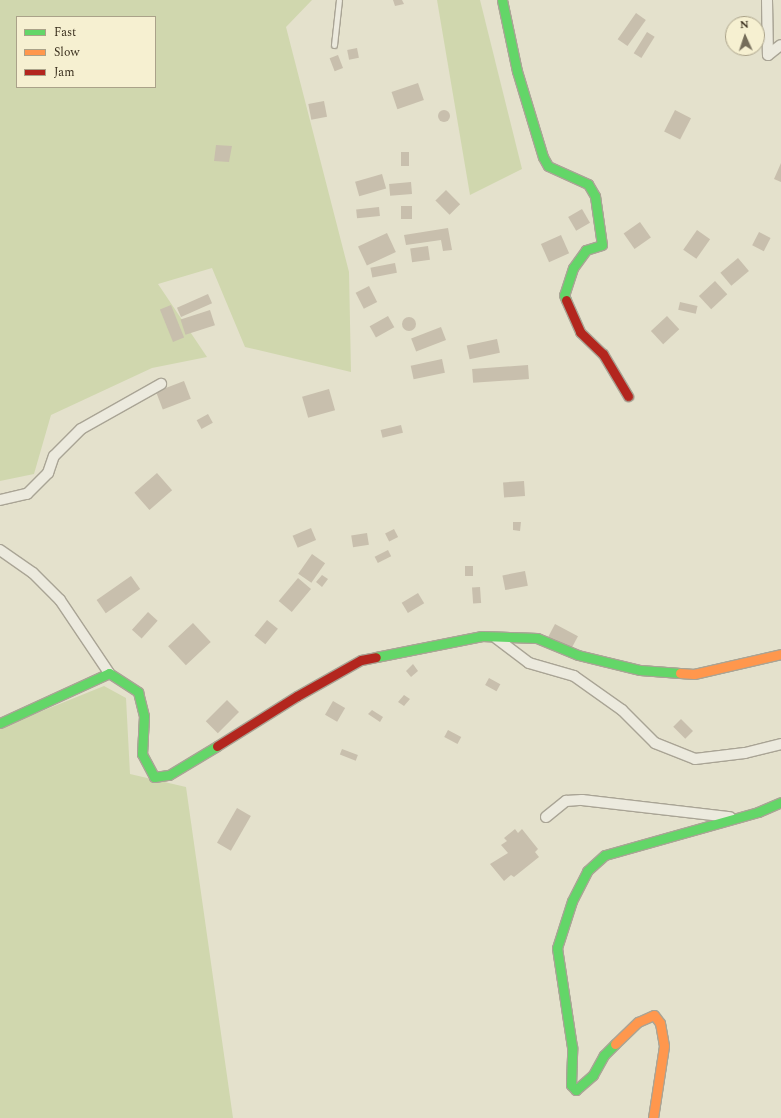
<!DOCTYPE html>
<style>
body{margin:0}
#map{position:relative;width:781px;height:1118px;overflow:hidden;background:#e4e1cc;font-family:Spectral,serif}
div>[style]{position:absolute}
.green>*{inset:0;background:#d0d7ae}
.building>*{inset:0;background:#c8bfad;transform-origin:0 0}
.round{border-radius:50%}
.roads{filter:drop-shadow(1px 0 #a9a495) drop-shadow(-1px 0 #a9a495) drop-shadow(0 1px #a9a495) drop-shadow(0 -1px #a9a495)}
.lane>*{height:5px;margin:-2.5px;padding:0 2.5px;transform-origin:2.5px;border-radius:2.5px;background:#eceade}
.street>*{height:10px;margin:-5px;padding:0 5px;transform-origin:5px;border-radius:5px;background:#eceade}
.fast>*{height:9px;margin:-4.5px;padding:0 4.5px;transform-origin:4.5px;border-radius:4.5px;background:#63d668}
.slow>*{height:9px;margin:-4.5px;padding:0 4.5px;transform-origin:4.5px;border-radius:4.5px;background:#ff974d}
.jam>*{height:9px;margin:-4.5px;padding:0 4.5px;transform-origin:4.5px;border-radius:4.5px;background:#b3261e}
span{translate:-50% -50%;white-space:nowrap;text-align:center;line-height:1.15;-webkit-text-stroke:4px #f6f0d1;paint-order:stroke}
.legend{position:absolute;left:16px;top:16px;width:140px;height:72px;box-sizing:border-box;background:#f6f0d1;border:1px solid #aaa289;margin:0;padding:5px 7px;list-style:none;font-size:12px;color:#392e1d}
.legend li{display:flex;align-items:center;gap:8px;height:20px}
.legend b{width:20px;border:1px solid #aaa289}
.north{position:absolute;left:725px;top:16px;width:40px;height:40px;box-sizing:border-box;background:#f6f0d1;border:1px solid #aaa289;border-radius:50%;rotate:357deg;font-size:11px;font-weight:700;line-height:16px;text-align:center;color:#392e1d}
.north::after{content:'';display:block;margin:auto;width:14px;height:18px;background:#756d5a;clip-path:polygon(50% 0,100% 100%,50% 72%,0 100%)}
</style>
<div id="map">
<div class="green">
<div style="clip-path:polygon(evenodd,0 0,312px 0,286px 27px,349px 272px,351px 372px,245px 347px,212px 268px,158px 284px,207px 357px,152px 368px,51px 415px,34px 474px,0 481px,0 0,17px 17px,155px 17px,155px 87px,17px 87px,17px 17px)"></div>
<div style="clip-path:polygon(437px 0,480px 0,522px 169px,470px 195px)"></div>
<div style="clip-path:polygon(104px 686px,126px 698px,130px 774px,186px 787px,233px 1118px,0 1118px,0 728px)"></div>
</div>
<div class="building">
<div style="clip-path:polygon(393px 0,402px 0,404px 4px,395px 6px)"></div>
<div style="left:636px;top:13px;width:12px;height:32px;rotate:35deg"></div>
<div style="left:647px;top:32px;width:9px;height:25px;rotate:32deg"></div>
<div style="left:357px;top:48px;width:10px;height:10px;rotate:79deg"></div>
<div style="left:338px;top:55px;width:14px;height:9px;rotate:69deg"></div>
<div style="left:418px;top:83px;width:18px;height:28px;rotate:71deg"></div>
<div style="left:324px;top:101px;width:16px;height:16px;rotate:79deg"></div>
<div style="left:675px;top:110px;width:18px;height:24px;rotate:27deg"></div>
<div class="round" style="left:438px;top:110px;width:12px;height:12px"></div>
<div style="clip-path:polygon(216px 145px,232px 146px,229px 162px,214px 161px)"></div>
<div style="left:401px;top:152px;width:8px;height:14px"></div>
<div style="clip-path:polygon(781px 163px,781px 182px,774px 179px)"></div>
<div style="left:382px;top:174px;width:15px;height:28px;rotate:74deg"></div>
<div style="left:411px;top:182px;width:12px;height:22px;rotate:85deg"></div>
<div style="left:446px;top:190px;width:20px;height:15px;rotate:45deg"></div>
<div style="left:401px;top:206px;width:11px;height:13px"></div>
<div style="left:379px;top:207px;width:9px;height:23px;rotate:84deg"></div>
<div style="left:582px;top:209px;width:16px;height:16px;rotate:60deg"></div>
<div style="left:640px;top:222px;width:19px;height:20px;rotate:55deg"></div>
<div style="clip-path:polygon(448px 228px,452px 250px,443px 251px,441px 240px,406px 245px,404px 235px)"></div>
<div style="left:697px;top:230px;width:16px;height:24px;rotate:35deg"></div>
<div style="left:759px;top:232px;width:13px;height:15px;rotate:27deg"></div>
<div style="left:387px;top:233px;width:21px;height:32px;rotate:65deg"></div>
<div style="left:561px;top:235px;width:20px;height:22px;rotate:66deg"></div>
<div style="left:428px;top:246px;width:14px;height:18px;rotate:82deg"></div>
<div style="left:738px;top:258px;width:17px;height:23px;rotate:50deg"></div>
<div style="left:395px;top:263px;width:10px;height:25px;rotate:79deg"></div>
<div style="left:715px;top:281px;width:18px;height:22px;rotate:47deg"></div>
<div style="left:369px;top:286px;width:18px;height:15px;rotate:63deg"></div>
<div style="left:208px;top:294px;width:10px;height:34px;rotate:66deg"></div>
<div style="left:680px;top:302px;width:18px;height:8px;rotate:13deg"></div>
<div style="left:171px;top:305px;width:35px;height:12px;rotate:68deg"></div>
<div style="left:210px;top:310px;width:16px;height:31px;rotate:72deg"></div>
<div style="left:388px;top:316px;width:13px;height:21px;rotate:61deg"></div>
<div style="left:667px;top:316px;width:18px;height:22px;rotate:47deg"></div>
<div class="round" style="left:402px;top:317px;width:14px;height:14px"></div>
<div style="left:441px;top:327px;width:14px;height:32px;rotate:69deg"></div>
<div style="left:497px;top:339px;width:14px;height:31px;rotate:78deg"></div>
<div style="left:442px;top:359px;width:14px;height:32px;rotate:78deg"></div>
<div style="left:528px;top:365px;width:14px;height:56px;rotate:86deg"></div>
<div style="left:184px;top:381px;width:19px;height:30px;rotate:69deg"></div>
<div style="left:329px;top:389px;width:22px;height:28px;rotate:74deg"></div>
<div style="left:208px;top:414px;width:10px;height:13px;rotate:61deg"></div>
<div style="left:401px;top:425px;width:8px;height:21px;rotate:76deg"></div>
<div style="left:157px;top:473px;width:23px;height:30px;rotate:49deg"></div>
<div style="left:524px;top:481px;width:15px;height:21px;rotate:86deg"></div>
<div style="clip-path:polygon(513px 522px,521px 522px,520px 531px,513px 530px)"></div>
<div style="left:311px;top:528px;width:13px;height:20px;rotate:67deg"></div>
<div style="left:394px;top:529px;width:9px;height:10px;rotate:63deg"></div>
<div style="left:367px;top:533px;width:12px;height:16px;rotate:81deg"></div>
<div style="left:388px;top:550px;width:7px;height:15px;rotate:63deg"></div>
<div style="left:312px;top:554px;width:16px;height:24px;rotate:35deg"></div>
<div style="left:465px;top:566px;width:8px;height:10px"></div>
<div style="left:525px;top:571px;width:15px;height:23px;rotate:79deg"></div>
<div style="clip-path:polygon(322px 575px,328px 579px,322px 587px,316px 582px)"></div>
<div style="left:131px;top:576px;width:16px;height:42px;rotate:55deg"></div>
<div style="left:298px;top:578px;width:17px;height:30px;rotate:40deg"></div>
<div style="left:480px;top:587px;width:16px;height:8px;rotate:86deg"></div>
<div style="left:418px;top:593px;width:12px;height:19px;rotate:59deg"></div>
<div style="left:148px;top:612px;width:13px;height:24px;rotate:42deg"></div>
<div style="left:267px;top:620px;width:14px;height:20px;rotate:39deg"></div>
<div style="left:193px;top:623px;width:26px;height:34px;rotate:47deg"></div>
<div style="left:555px;top:624px;width:26px;height:16px;rotate:28deg"></div>
<div style="clip-path:polygon(413px 664px,418px 671px,411px 677px,406px 671px)"></div>
<div style="left:489px;top:678px;width:13px;height:8px;rotate:29deg"></div>
<div style="clip-path:polygon(404px 695px,410px 699px,404px 706px,398px 702px)"></div>
<div style="left:227px;top:700px;width:17px;height:30px;rotate:45deg"></div>
<div style="left:333px;top:701px;width:14px;height:16px;rotate:30deg"></div>
<div style="clip-path:polygon(372px 710px,383px 717px,380px 722px,368px 714px)"></div>
<div style="left:681px;top:719px;width:17px;height:11px;rotate:45deg"></div>
<div style="left:448px;top:730px;width:15px;height:8px;rotate:28deg"></div>
<div style="left:342px;top:749px;width:17px;height:6px;rotate:21deg"></div>
<div style="left:237px;top:808px;width:16px;height:40px;rotate:30deg"></div>
<div style="clip-path:polygon(515px 829px,518px 833px,522px 829px,538px 849px,535px 852px,539px 857px,514px 877px,511px 875px,504px 881px,490px 864px,508px 853px,501px 845px,507px 841px,504px 838px)"></div>
</div>
<div class="roads">
<div class="lane">
<div style="left:334px;top:45px;width:45px;rotate:-83.7deg"></div>
</div>
<div class="street">
<div style="left:767px;top:0;width:55px;rotate:89deg"></div>
<div style="left:768px;top:55px;width:16px;rotate:-38deg"></div>
<div style="left:0;top:500px;width:28px;rotate:-13deg"></div>
<div style="left:27px;top:494px;width:30px;rotate:-45deg"></div>
<div style="left:48px;top:473px;width:18px;rotate:-71deg"></div>
<div style="left:54px;top:456px;width:38px;rotate:-45deg"></div>
<div style="left:81px;top:429px;width:92px;rotate:-29.4deg"></div>
<div style="left:0;top:550px;width:40px;rotate:34.9deg"></div>
<div style="left:33px;top:573px;width:38px;rotate:45deg"></div>
<div style="left:60px;top:600px;width:88px;rotate:56.1deg"></div>
<div style="left:496px;top:638px;width:41px;rotate:37.1deg"></div>
<div style="left:529px;top:663px;width:47px;rotate:16.1deg"></div>
<div style="left:574px;top:676px;width:59px;rotate:35.3deg"></div>
<div style="left:622px;top:710px;width:47px;rotate:45deg"></div>
<div style="left:655px;top:743px;width:43px;rotate:21.8deg"></div>
<div style="left:695px;top:759px;width:50px;rotate:-6.8deg"></div>
<div style="left:745px;top:753px;width:37px;rotate:-14deg"></div>
<div style="left:546px;top:817px;width:26px;rotate:-39deg"></div>
<div style="left:566px;top:801px;width:16px;rotate:-4deg"></div>
<div style="left:582px;top:800px;width:149px;rotate:6.6deg"></div>
</div>
<div class="fast">
<div style="left:502px;top:0;width:73px;rotate:78.1deg"></div>
<div style="left:517px;top:71px;width:90px;rotate:73.2deg"></div>
<div style="left:543px;top:157px;width:10px;rotate:61deg"></div>
<div style="left:548px;top:166px;width:44px;rotate:24.2deg"></div>
<div style="left:588px;top:184px;width:14px;rotate:60deg"></div>
<div style="left:595px;top:196px;width:49px;rotate:81.9deg"></div>
<div style="left:602px;top:245px;width:17px;rotate:163deg"></div>
<div style="left:586px;top:250px;width:22px;rotate:126deg"></div>
<div style="left:573px;top:268px;width:28px;rotate:108deg"></div>
<div style="left:564px;top:295px;width:5px;rotate:68deg"></div>
<div style="left:376px;top:657px;width:108px;rotate:-11.2deg"></div>
<div style="left:482px;top:636px;width:55px;rotate:2.1deg"></div>
<div style="left:537px;top:638px;width:44px;rotate:22.5deg"></div>
<div style="left:578px;top:655px;width:64px;rotate:13.6deg"></div>
<div style="left:640px;top:670px;width:40px;rotate:4.3deg"></div>
<div style="left:0;top:723px;width:120px;rotate:-24.6deg"></div>
<div style="left:109px;top:673px;width:35px;rotate:33deg"></div>
<div style="left:138px;top:692px;width:25px;rotate:76deg"></div>
<div style="left:144px;top:716px;width:38px;rotate:93deg"></div>
<div style="left:142px;top:754px;width:26px;rotate:62deg"></div>
<div style="left:154px;top:777px;width:15px;rotate:-8deg"></div>
<div style="left:169px;top:775px;width:56px;rotate:-31.1deg"></div>
<div style="left:615px;top:1044px;width:16px;rotate:135deg"></div>
<div style="left:604px;top:1055px;width:23px;rotate:119deg"></div>
<div style="left:593px;top:1075px;width:23px;rotate:139deg"></div>
<div style="left:576px;top:1090px;width:7px;rotate:-135deg"></div>
<div style="left:571px;top:1085px;width:38px;rotate:-88deg"></div>
<div style="left:572px;top:1047px;width:100px;rotate:-98.6deg"></div>
<div style="left:557px;top:948px;width:49px;rotate:-72.3deg"></div>
<div style="left:572px;top:901px;width:34px;rotate:-63deg"></div>
<div style="left:587px;top:871px;width:24px;rotate:-42deg"></div>
<div style="left:605px;top:855px;width:159px;rotate:-15.7deg"></div>
<div style="left:758px;top:812px;width:25px;rotate:-23deg"></div>
</div>
<div class="slow">
<div style="left:680px;top:673px;width:14px;rotate:4deg"></div>
<div style="left:694px;top:674px;width:89px;rotate:-12.9deg"></div>
<div style="left:615px;top:1044px;width:32px;rotate:-44deg"></div>
<div style="left:638px;top:1022px;width:17px;rotate:-24deg"></div>
<div style="left:654px;top:1015px;width:10px;rotate:53deg"></div>
<div style="left:660px;top:1023px;width:23px;rotate:80deg"></div>
<div style="left:664px;top:1046px;width:73px;rotate:98.7deg"></div>
</div>
<div class="jam">
<div style="left:566px;top:300px;width:35px;rotate:66deg"></div>
<div style="left:580px;top:332px;width:32px;rotate:44deg"></div>
<div style="left:603px;top:354px;width:49px;rotate:59.2deg"></div>
<div style="left:217px;top:746px;width:94px;rotate:-32deg"></div>
<div style="left:297px;top:696px;width:73px;rotate:-29.4deg"></div>
<div style="left:361px;top:660px;width:15px;rotate:-11deg"></div>
</div>
</div>
<ul class="legend">
<li><b style="height:5px;background:#63d668"></b>Fast</li>
<li><b style="height:5px;background:#ff974d"></b>Slow</li>
<li><b style="height:5px;background:#b3261e"></b>Jam</li>
</ul>
<div class="north">N</div>
</div>
